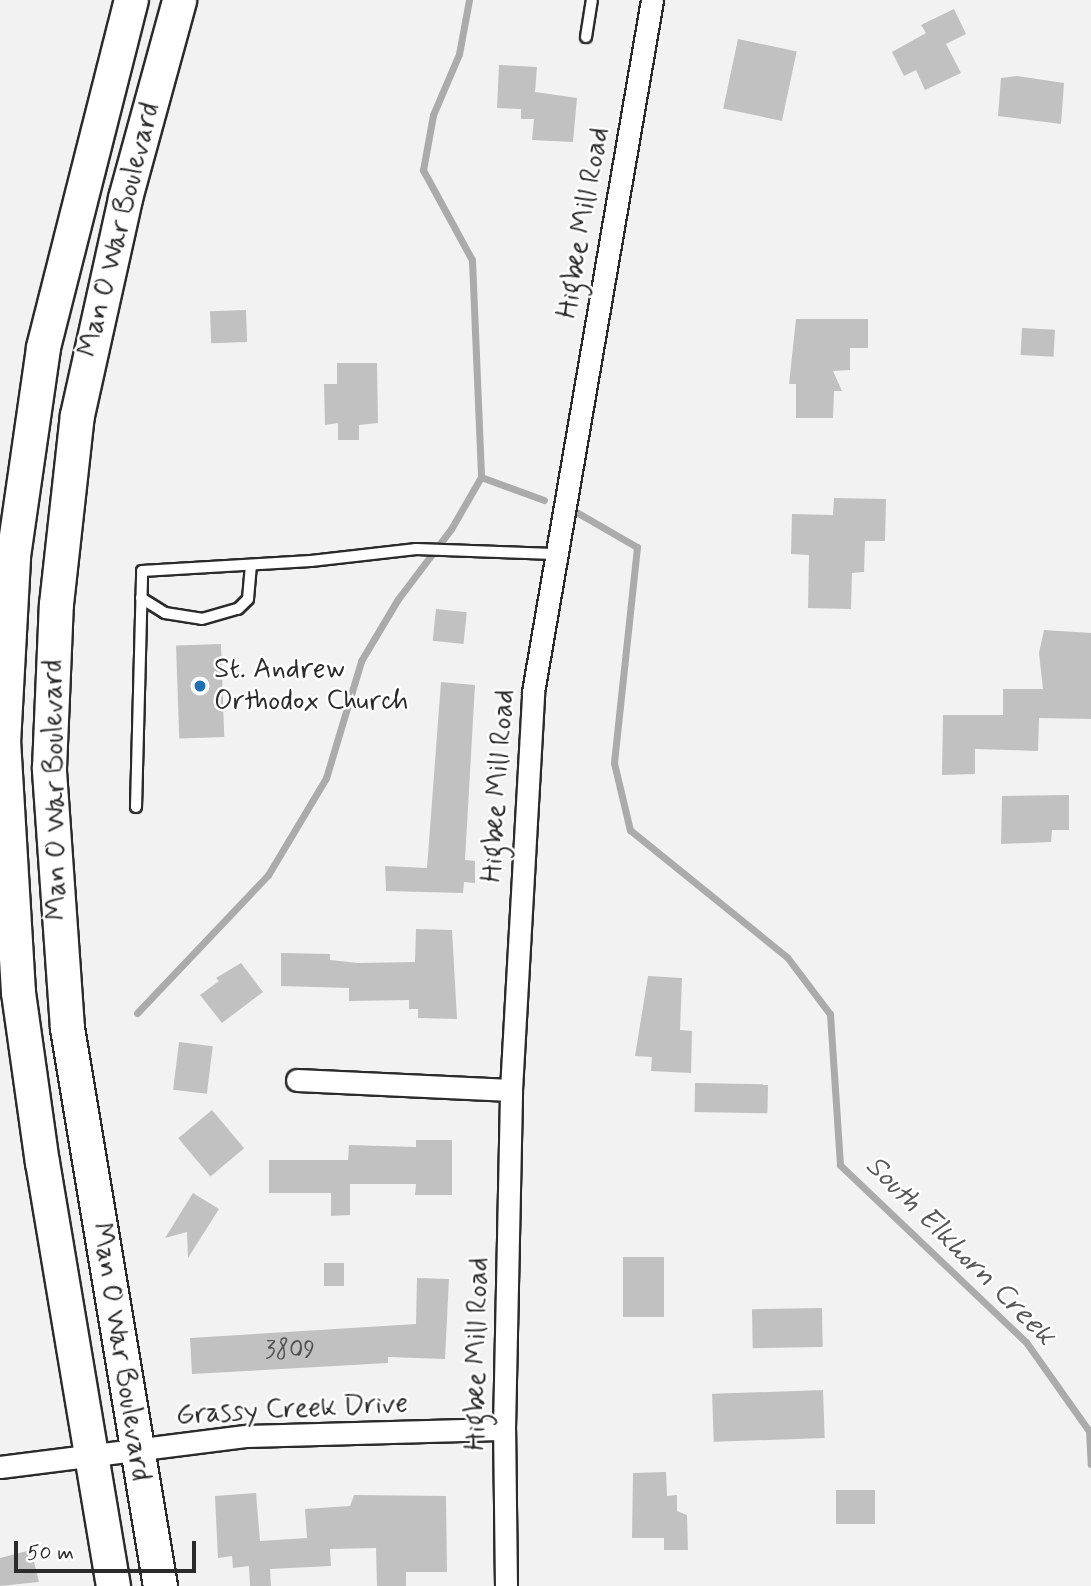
<!DOCTYPE html>
<style>
body{margin:0}
#map{position:relative;width:1091px;height:1586px;overflow:hidden;background:#f2f2f2;font-family:Mynerve,sans-serif}
div>[style]{position:absolute}
.stream>*{height:7px;margin:-3.5px;padding:0 3.5px;transform-origin:3.5px;border-radius:3.5px;background:#ababab}
.building>*{inset:0;background:#c1c1c1;transform-origin:0 0}
.roads{filter:drop-shadow(2px 0 #2b2b2b) drop-shadow(-2px 0 #2b2b2b) drop-shadow(0 2px #2b2b2b) drop-shadow(0 -2px #2b2b2b)}
.service>*{height:10px;margin:-5px;padding:0 5px;transform-origin:5px;border-radius:5px;background:#fff}
.minor>*{height:21px;margin:-10.5px;padding:0 10.5px;transform-origin:10.5px;border-radius:10.5px;background:#fff}
.primary>*{height:33px;margin:-16.5px;padding:0 16.5px;transform-origin:16.5px;border-radius:16.5px;background:#fff}
.dots>*{width:19px;height:19px;translate:-50% -50%;box-sizing:border-box;border:4px solid #fff;border-radius:50%}
span{translate:-50% -50%;white-space:nowrap;text-align:center;line-height:1.15;-webkit-text-stroke:5px #fff;paint-order:stroke}
.number-label{font-size:24px;color:#505050}
.number-label span{-webkit-text-stroke-width:0}
.street-label{font-size:28px;color:#2b2b2b}
.poi-label{font-size:28px;color:#2b2b2b}
.left{translate:0 -50%;text-align:left}
.water-label{font-size:30px;color:#585858;font-style:italic}
.scale{position:absolute;left:14px;top:1541px;width:182px;height:32px;box-sizing:border-box;border:4px solid #2b2b2b;border-top:0;padding-left:9px;font-size:21px;line-height:24px;white-space:nowrap;color:#2b2b2b;-webkit-text-stroke:5px #fff;paint-order:stroke}
</style>
<div id="map">
<div class="stream">
<div style="left:469px;top:0;width:55px;rotate:100.5deg"></div>
<div style="left:459px;top:54px;width:66px;rotate:113.1deg"></div>
<div style="left:433px;top:115px;width:56px;rotate:100.3deg"></div>
<div style="left:423px;top:170px;width:102px;rotate:61.4deg"></div>
<div style="left:472px;top:260px;width:217px;rotate:87.6deg"></div>
<div style="left:481px;top:477px;width:67px;rotate:20.1deg"></div>
<div style="left:578px;top:513px;width:68px;rotate:30deg"></div>
<div style="left:637px;top:547px;width:217px;rotate:96.1deg"></div>
<div style="left:614px;top:763px;width:69px;rotate:76.6deg"></div>
<div style="left:630px;top:830px;width:202px;rotate:39deg"></div>
<div style="left:787px;top:957px;width:71px;rotate:53deg"></div>
<div style="left:830px;top:1014px;width:151px;rotate:86.2deg"></div>
<div style="left:840px;top:1165px;width:257px;rotate:43.6deg"></div>
<div style="left:1026px;top:1342px;width:109px;rotate:54.7deg"></div>
<div style="left:1089px;top:1431px;width:33px;rotate:87deg"></div>
<div style="left:137px;top:1013px;width:190px;rotate:-46.5deg"></div>
<div style="left:268px;top:875px;width:113px;rotate:-59.1deg"></div>
<div style="left:326px;top:778px;width:122px;rotate:-73.3deg"></div>
<div style="left:361px;top:661px;width:72px;rotate:-59.2deg"></div>
<div style="left:398px;top:599px;width:88px;rotate:-52.9deg"></div>
<div style="left:451px;top:529px;width:60px;rotate:-60deg"></div>
</div>
<div class="building">
<div style="clip-path:polygon(954px 9px,966px 34px,946px 44px,961px 73px,925px 90px,916px 70px,904px 76px,892px 52px,926px 33px,921px 25px)"></div>
<div style="left:738px;top:39px;width:60px;height:71px;rotate:12deg"></div>
<div style="clip-path:polygon(499px 65px,537px 67px,535px 92px,577px 98px,573px 142px,532px 140px,534px 119px,521px 119px,521px 109px,497px 108px)"></div>
<div style="clip-path:polygon(1017px 76px,1064px 83px,1061px 124px,998px 116px,1001px 78px)"></div>
<div style="left:246px;top:310px;width:32px;height:36px;rotate:88deg"></div>
<div style="clip-path:polygon(796px 319px,868px 319px,868px 348px,850px 348px,850px 370px,833px 371px,842px 391px,834px 391px,833px 418px,796px 418px,796px 384px,789px 384px)"></div>
<div style="left:1022px;top:328px;width:33px;height:27px;rotate:3deg"></div>
<div style="clip-path:polygon(337px 363px,377px 363px,378px 423px,359px 425px,359px 440px,338px 440px,338px 423px,325px 425px,324px 384px,337px 384px)"></div>
<div style="clip-path:polygon(834px 498px,886px 499px,885px 541px,865px 541px,864px 572px,852px 573px,851px 609px,808px 608px,809px 555px,791px 554px,792px 514px,833px 515px)"></div>
<div style="left:436px;top:609px;width:31px;height:32px;rotate:6deg"></div>
<div style="clip-path:polygon(1044px 630px,1091px 633px,1091px 719px,1039px 718px,1038px 751px,975px 749px,975px 774px,942px 775px,943px 715px,1003px 715px,1003px 689px,1043px 689px,1039px 653px)"></div>
<div style="left:221px;top:644px;width:93px;height:45px;rotate:88deg"></div>
<div style="clip-path:polygon(441px 682px,475px 685px,465px 860px,475px 861px,475px 883px,464px 882px,463px 893px,386px 891px,385px 866px,427px 868px)"></div>
<div style="clip-path:polygon(1069px 795px,1069px 830px,1052px 830px,1051px 842px,1001px 844px,1002px 796px)"></div>
<div style="clip-path:polygon(416px 929px,452px 930px,457px 1019px,418px 1018px,418px 1009px,409px 1009px,409px 1000px,349px 1001px,349px 988px,281px 986px,281px 953px,330px 954px,330px 960px,358px 963px,415px 962px)"></div>
<div style="clip-path:polygon(241px 963px,263px 992px,222px 1023px,200px 995px,219px 981px,216px 978px)"></div>
<div style="clip-path:polygon(648px 976px,682px 978px,680px 1030px,692px 1031px,691px 1073px,651px 1071px,652px 1057px,635px 1056px)"></div>
<div style="left:179px;top:1042px;width:34px;height:48px;rotate:7deg"></div>
<div style="left:695px;top:1083px;width:73px;height:29px;rotate:1deg"></div>
<div style="left:212px;top:1110px;width:50px;height:44px;rotate:50deg"></div>
<div style="clip-path:polygon(416px 1140px,452px 1140px,452px 1195px,415px 1195px,416px 1184px,350px 1184px,350px 1215px,331px 1216px,331px 1193px,269px 1193px,269px 1160px,348px 1160px,349px 1145px,416px 1147px)"></div>
<div style="clip-path:polygon(193px 1193px,219px 1209px,188px 1258px,187px 1232px,165px 1238px)"></div>
<div style="left:623px;top:1257px;width:41px;height:60px"></div>
<div style="left:324px;top:1263px;width:20px;height:23px"></div>
<div style="clip-path:polygon(417px 1278px,449px 1279px,445px 1359px,388px 1357px,388px 1363px,192px 1374px,190px 1338px,416px 1324px)"></div>
<div style="left:822px;top:1308px;width:39px;height:70px;rotate:89deg"></div>
<div style="left:823px;top:1390px;width:48px;height:111px;rotate:88deg"></div>
<div style="clip-path:polygon(666px 1472px,667px 1496px,677px 1495px,677px 1511px,687px 1515px,688px 1550px,664px 1550px,664px 1538px,632px 1538px,633px 1473px)"></div>
<div style="left:836px;top:1490px;width:39px;height:34px"></div>
<div style="clip-path:polygon(256px 1493px,260px 1541px,307px 1538px,305px 1509px,350px 1506px,354px 1495px,446px 1496px,447px 1572px,406px 1572px,406px 1586px,377px 1586px,376px 1548px,330px 1549px,331px 1566px,270px 1569px,271px 1586px,250px 1586px,249px 1566px,233px 1568px,232px 1556px,218px 1558px,215px 1496px)"></div>
<div style="clip-path:polygon(31px 1550px,39px 1582px,0 1586px,0 1558px)"></div>
</div>
<div class="roads">
<div class="service">
<div style="left:586px;top:37px;width:37px;rotate:-81deg"></div>
<div style="left:141px;top:598px;width:28px;rotate:32deg"></div>
<div style="left:165px;top:613px;width:37px;rotate:9deg"></div>
<div style="left:202px;top:619px;width:37px;rotate:-16deg"></div>
<div style="left:238px;top:609px;width:14px;rotate:-45deg"></div>
<div style="left:248px;top:599px;width:34px;rotate:-85deg"></div>
<div style="left:136px;top:807px;width:236px;rotate:-88.5deg"></div>
<div style="left:142px;top:571px;width:169px;rotate:-3.4deg"></div>
<div style="left:311px;top:561px;width:106px;rotate:-6.5deg"></div>
<div style="left:416px;top:549px;width:138px;rotate:2.1deg"></div>
</div>
<div class="minor">
<div style="left:297px;top:1080px;width:214px;rotate:2.7deg"></div>
<div style="left:0;top:1467px;width:249px;rotate:-7.2deg"></div>
<div style="left:247px;top:1436px;width:257px;rotate:-1.6deg"></div>
<div style="left:506px;top:1586px;width:157px;rotate:-90.7deg"></div>
<div style="left:504px;top:1429px;width:339px;rotate:-88.8deg"></div>
<div style="left:511px;top:1090px;width:399px;rotate:-86.8deg"></div>
<div style="left:533px;top:692px;width:702px;rotate:-80.24deg"></div>
</div>
<div class="primary">
<div style="left:113px;top:1586px;width:429px;rotate:-99.5deg"></div>
<div style="left:42px;top:1163px;width:173px;rotate:-98deg"></div>
<div style="left:18px;top:992px;width:249px;rotate:-93.4deg"></div>
<div style="left:3px;top:743px;width:187px;rotate:-86.9deg"></div>
<div style="left:13px;top:556px;width:211px;rotate:-81.8deg"></div>
<div style="left:43px;top:347px;width:358px;rotate:-75.8deg"></div>
<div style="left:160px;top:1586px;width:566px;rotate:-99.46deg"></div>
<div style="left:67px;top:1028px;width:261px;rotate:-94deg"></div>
<div style="left:49px;top:768px;width:164px;rotate:-87.6deg"></div>
<div style="left:56px;top:604px;width:190px;rotate:-83.7deg"></div>
<div style="left:77px;top:415px;width:222px;rotate:-77.5deg"></div>
<div style="left:125px;top:198px;width:205px;rotate:-74.7deg"></div>
</div>
</div>
<div class="dots">
<div style="left:200px;top:686px;background:#1f6fb2"></div>
</div>
<div class="number-label">
<span style="left:290px;top:1351px">3809</span>
</div>
<div class="street-label">
<span style="left:584px;top:223px;rotate:-80deg">Higbee Mill Road</span>
<span style="left:120px;top:230px;rotate:-76deg">Man O War Boulevard</span>
<span style="left:499px;top:786px;rotate:-86deg">Higbee Mill Road</span>
<span style="left:56px;top:790px;rotate:-91deg">Man O War Boulevard</span>
<span style="left:120px;top:1352px;rotate:81deg">Man O War Boulevard</span>
<span style="left:478px;top:1354px;rotate:-89deg">Higbee Mill Road</span>
<span style="left:292px;top:1410px;rotate:-3deg">Grassy Creek Drive</span>
</div>
<div class="poi-label">
<span class="left" style="left:214px;top:686px">St. Andrew<br>Orthodox Church</span>
</div>
<div class="water-label">
<span style="left:960px;top:1251px;rotate:45deg">South Elkhorn Creek</span>
</div>
<div class="scale">50 m</div>
</div>
